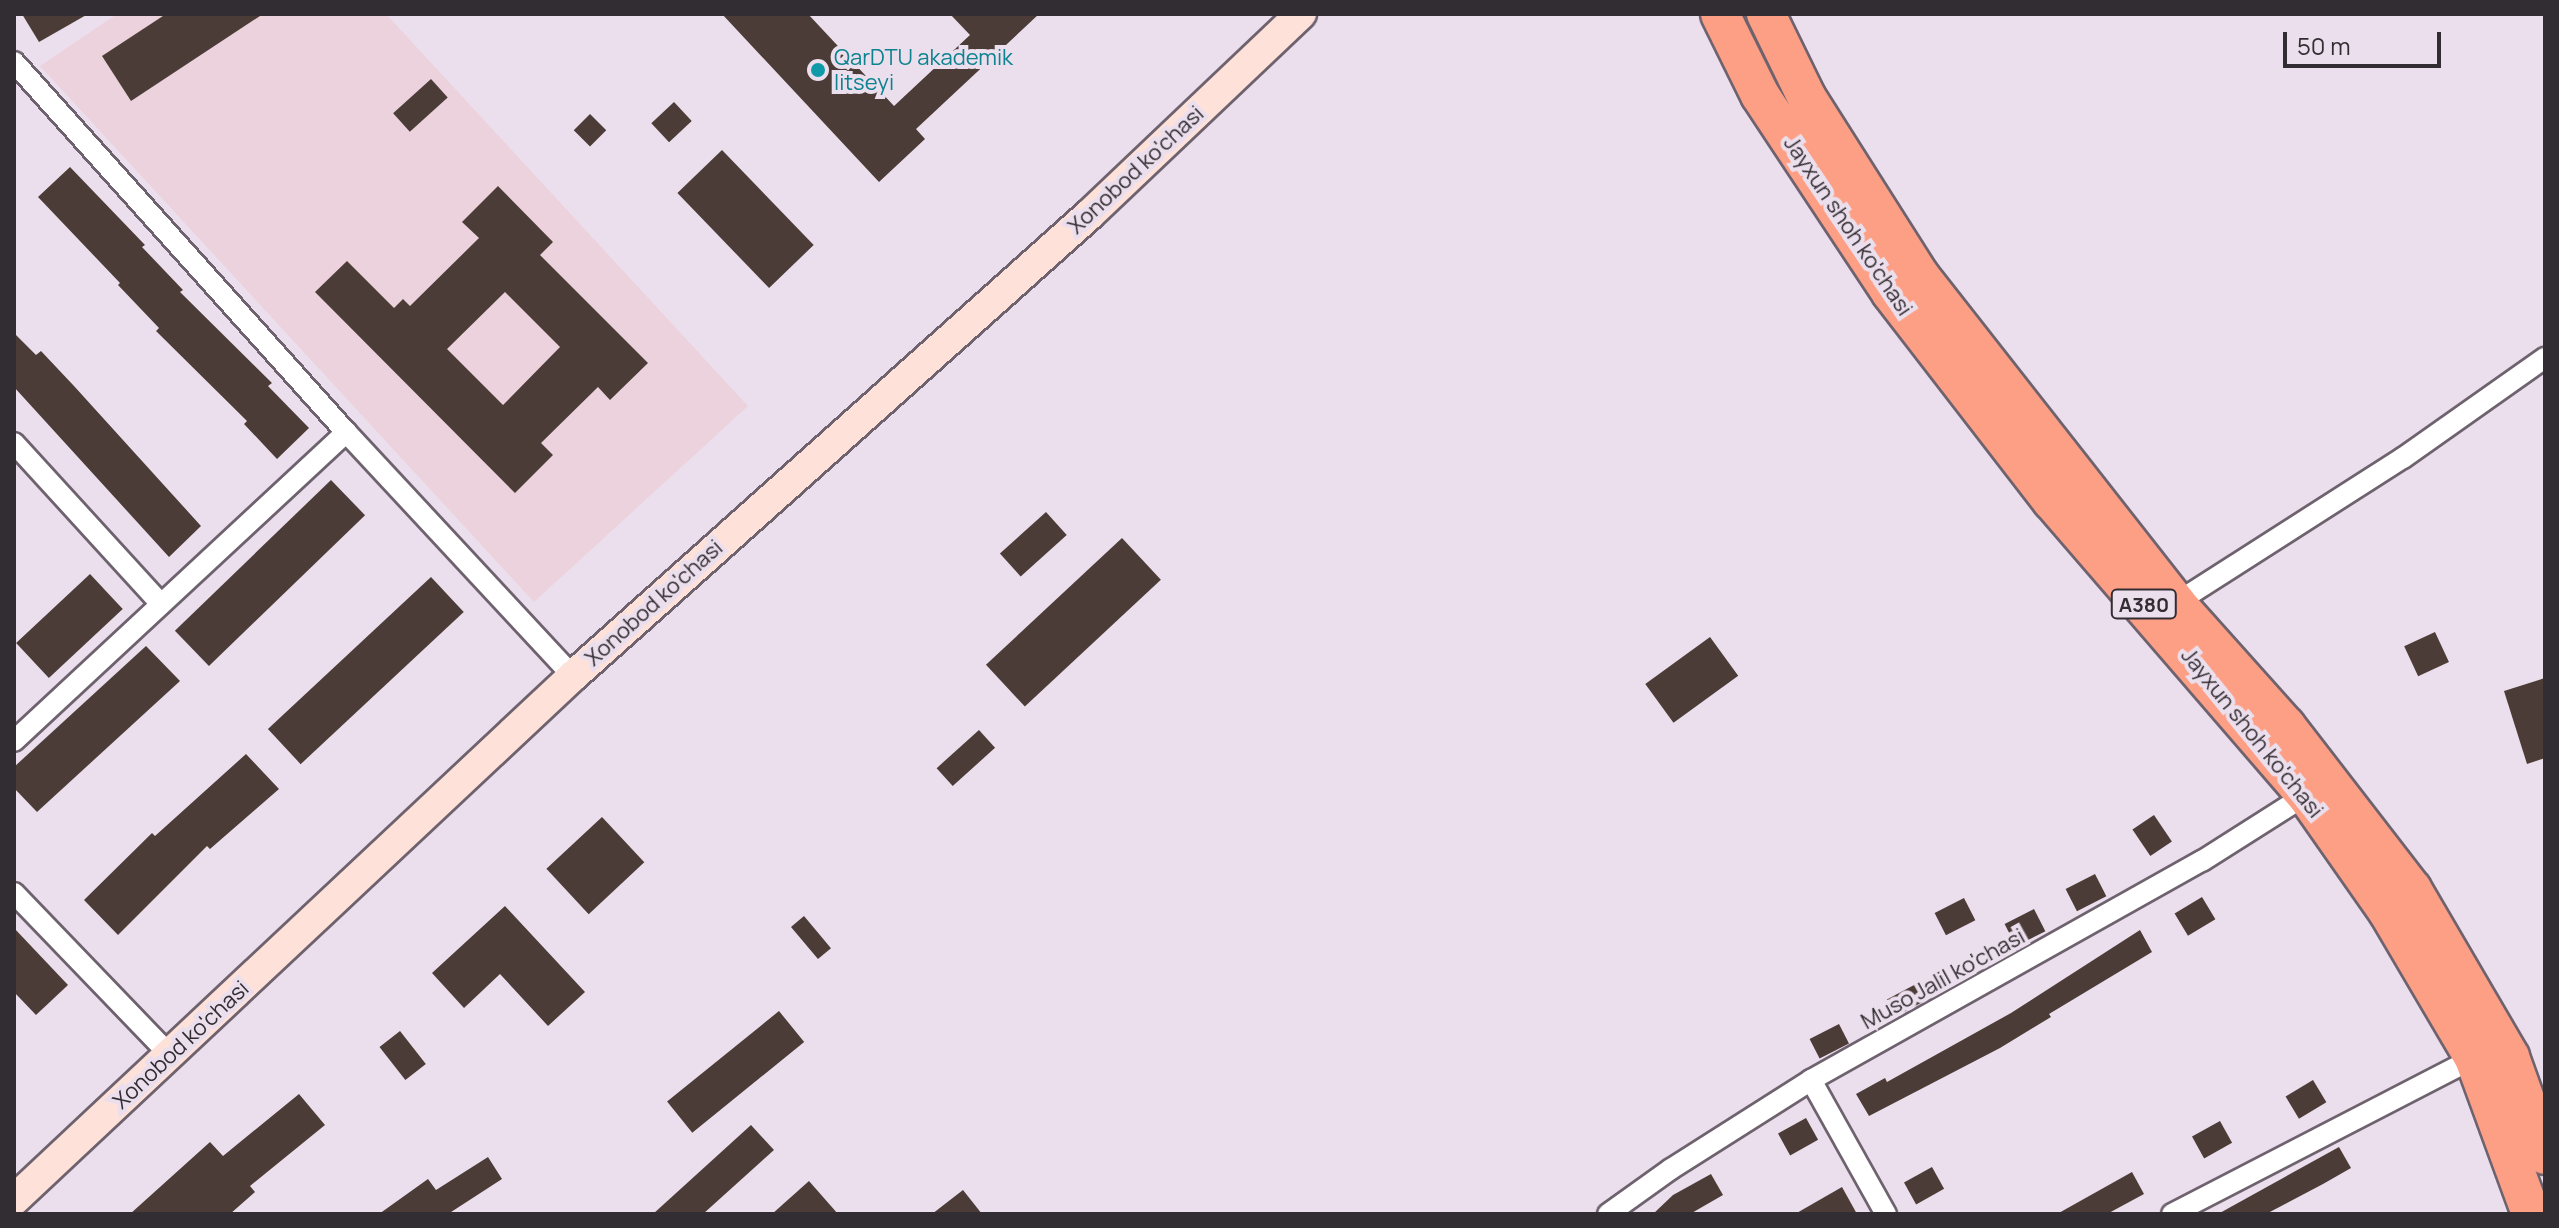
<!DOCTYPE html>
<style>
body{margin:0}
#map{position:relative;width:2559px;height:1228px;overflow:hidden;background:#ecdfed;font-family:Manrope,sans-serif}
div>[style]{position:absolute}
.education>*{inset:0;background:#ebd2dc}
.building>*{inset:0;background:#4c3c37;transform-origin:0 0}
.roads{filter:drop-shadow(2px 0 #6e626e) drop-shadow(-2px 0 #6e626e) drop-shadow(0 2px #6e626e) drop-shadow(0 -2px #6e626e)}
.street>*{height:20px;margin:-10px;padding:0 10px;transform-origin:10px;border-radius:10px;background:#fff}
.secondary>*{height:30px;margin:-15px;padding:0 15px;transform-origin:15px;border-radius:15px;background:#fee2da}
.highway>*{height:38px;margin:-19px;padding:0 19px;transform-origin:19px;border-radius:19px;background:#fd9f85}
.dots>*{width:22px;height:22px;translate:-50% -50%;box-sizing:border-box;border:4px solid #ecdfed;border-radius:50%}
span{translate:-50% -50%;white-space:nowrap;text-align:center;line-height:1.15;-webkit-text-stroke:8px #ecdfed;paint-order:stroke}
.shield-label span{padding:2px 6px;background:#ecdfed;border:2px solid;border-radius:6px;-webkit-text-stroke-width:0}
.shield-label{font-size:20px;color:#322d32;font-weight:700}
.culture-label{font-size:22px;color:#0d838f}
.left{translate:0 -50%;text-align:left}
.street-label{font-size:22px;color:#322d32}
.frame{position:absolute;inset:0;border:16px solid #322d32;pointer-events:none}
.scale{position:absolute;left:2283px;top:32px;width:158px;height:36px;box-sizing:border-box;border:4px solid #322d32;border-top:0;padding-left:10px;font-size:24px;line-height:28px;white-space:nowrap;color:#322d32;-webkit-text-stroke:6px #ecdfed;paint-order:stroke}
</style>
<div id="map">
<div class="education">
<div style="clip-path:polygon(117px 14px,386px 14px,748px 406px,534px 602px,40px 66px)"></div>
</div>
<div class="building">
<div style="clip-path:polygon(22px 14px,88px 14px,39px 42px)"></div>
<div style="clip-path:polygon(166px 14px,263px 14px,131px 101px,102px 56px)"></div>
<div style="clip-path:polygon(722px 14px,808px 14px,894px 106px,970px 35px,950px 14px,1039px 14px,916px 129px,925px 139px,879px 182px)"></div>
<div style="left:431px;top:79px;width:25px;height:51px;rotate:48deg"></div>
<div style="left:674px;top:102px;width:26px;height:31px;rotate:47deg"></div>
<div style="left:590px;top:114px;width:23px;height:23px;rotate:45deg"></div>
<div style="left:722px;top:150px;width:132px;height:62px;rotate:46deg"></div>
<div style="clip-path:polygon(70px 167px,145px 245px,142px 247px,183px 290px,180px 292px,272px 383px,268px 386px,309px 428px,277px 459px,244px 424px,247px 421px,156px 331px,159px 328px,118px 285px,120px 283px,38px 197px)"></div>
<div style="clip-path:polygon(evenodd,498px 186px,553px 242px,540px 255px,648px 363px,610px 400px,598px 387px,541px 443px,553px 455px,515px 493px,315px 292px,347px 261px,394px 308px,403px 299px,410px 306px,479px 238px,462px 222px,498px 186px,505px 292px,560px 347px,503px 405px,447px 349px,505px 292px)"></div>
<div style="clip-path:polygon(14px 333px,36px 355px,41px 351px,74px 386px,201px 526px,169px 557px,14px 387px)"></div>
<div style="left:331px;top:480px;width:49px;height:217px;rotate:46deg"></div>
<div style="left:1046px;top:512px;width:31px;height:62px;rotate:48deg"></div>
<div style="left:1122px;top:538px;width:57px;height:186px;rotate:47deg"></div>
<div style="left:90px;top:574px;width:48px;height:101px;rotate:47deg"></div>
<div style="left:431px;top:577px;width:48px;height:223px;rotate:47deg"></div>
<div style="left:2435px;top:632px;width:33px;height:34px;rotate:65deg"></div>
<div style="left:1710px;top:637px;width:48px;height:80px;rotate:54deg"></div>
<div style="clip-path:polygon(146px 646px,180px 681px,37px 812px,14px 788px,14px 767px)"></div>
<div style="clip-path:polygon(2545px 678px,2545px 758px,2527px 764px,2504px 691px)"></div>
<div style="left:979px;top:730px;width:24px;height:57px;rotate:48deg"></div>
<div style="clip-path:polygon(246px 754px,279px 789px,210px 849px,207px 846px,118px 935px,84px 900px,152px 833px,155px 836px)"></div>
<div style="left:2154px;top:815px;width:32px;height:26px;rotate:56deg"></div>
<div style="left:602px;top:817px;width:62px;height:76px;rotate:47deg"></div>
<div style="left:2095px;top:874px;width:25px;height:33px;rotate:63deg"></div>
<div style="left:2202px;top:897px;width:26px;height:32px;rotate:59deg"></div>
<div style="left:1964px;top:898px;width:25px;height:33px;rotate:63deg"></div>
<div style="clip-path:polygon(505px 906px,585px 992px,548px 1026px,500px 974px,464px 1008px,432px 973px)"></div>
<div style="left:2034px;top:909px;width:25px;height:33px;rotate:63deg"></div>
<div style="left:804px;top:916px;width:42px;height:17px;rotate:50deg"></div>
<div style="clip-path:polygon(14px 928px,68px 985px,36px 1015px,14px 992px)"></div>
<div style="clip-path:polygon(2140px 930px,2152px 952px,2049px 1014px,2051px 1017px,2000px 1048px,1869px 1116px,1856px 1094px,1885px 1078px,1887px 1082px,2011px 1013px)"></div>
<div style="left:1916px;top:984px;width:19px;height:33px;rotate:62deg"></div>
<div style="left:779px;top:1011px;width:40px;height:144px;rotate:51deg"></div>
<div style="left:1839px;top:1024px;width:22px;height:33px;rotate:63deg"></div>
<div style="left:400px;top:1031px;width:42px;height:26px;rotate:52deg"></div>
<div style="left:2313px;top:1080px;width:26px;height:32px;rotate:59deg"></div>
<div style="clip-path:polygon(299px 1094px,325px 1125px,250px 1186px,255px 1192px,230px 1214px,130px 1214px,210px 1142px,223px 1156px)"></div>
<div style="left:1806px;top:1118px;width:25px;height:32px;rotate:61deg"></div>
<div style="left:2220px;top:1121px;width:25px;height:32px;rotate:61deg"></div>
<div style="clip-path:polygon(751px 1125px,774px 1150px,703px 1214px,653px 1214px)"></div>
<div style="clip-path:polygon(2339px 1147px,2351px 1168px,2323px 1184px,2266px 1214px,2218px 1214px)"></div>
<div style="clip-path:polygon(488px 1157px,502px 1179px,448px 1214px,379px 1214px,428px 1179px,436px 1190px)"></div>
<div style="left:1932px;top:1167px;width:25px;height:32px;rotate:61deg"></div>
<div style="clip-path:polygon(2132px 1172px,2144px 1194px,2107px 1214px,2057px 1214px)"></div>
<div style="clip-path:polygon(1711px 1174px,1723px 1195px,1690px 1214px,1653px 1214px,1673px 1195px)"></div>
<div style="clip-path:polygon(809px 1181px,838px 1214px,772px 1214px)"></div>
<div style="clip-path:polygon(1842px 1187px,1857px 1214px,1795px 1214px)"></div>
<div style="clip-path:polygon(963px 1190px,982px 1214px,932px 1214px)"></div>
</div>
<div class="roads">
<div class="street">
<div style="left:14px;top:62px;width:497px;rotate:48.1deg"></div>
<div style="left:346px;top:432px;width:333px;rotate:47.1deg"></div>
<div style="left:14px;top:443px;width:218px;rotate:47.6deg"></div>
<div style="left:2176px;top:603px;width:269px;rotate:-32.6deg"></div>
<div style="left:2403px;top:458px;width:174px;rotate:-35.2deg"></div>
<div style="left:14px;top:741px;width:454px;rotate:-42.9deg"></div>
<div style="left:14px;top:893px;width:226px;rotate:46.1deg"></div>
<div style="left:1811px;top:1080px;width:154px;rotate:60.8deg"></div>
<div style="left:1608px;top:1214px;width:77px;rotate:-35.5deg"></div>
<div style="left:1671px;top:1169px;width:166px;rotate:-32.4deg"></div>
<div style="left:1811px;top:1080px;width:448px;rotate:-29.3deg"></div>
<div style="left:2202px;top:861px;width:123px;rotate:-32.4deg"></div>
<div style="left:2172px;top:1214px;width:340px;rotate:-27.3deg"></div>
</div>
<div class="secondary">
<div style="left:14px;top:1200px;width:766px;rotate:-43.15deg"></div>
<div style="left:573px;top:676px;width:693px;rotate:-41.78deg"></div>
<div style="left:1090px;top:214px;width:291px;rotate:-43.5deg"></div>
</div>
<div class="highway">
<div style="left:1720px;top:14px;width:90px;rotate:63.7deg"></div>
<div style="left:1760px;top:95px;width:237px;rotate:56.5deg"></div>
<div style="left:1891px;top:293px;width:263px;rotate:52.3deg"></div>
<div style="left:2052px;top:501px;width:389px;rotate:49.2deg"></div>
<div style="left:2306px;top:795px;width:143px;rotate:55deg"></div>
<div style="left:2388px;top:912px;width:169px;rotate:59.5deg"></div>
<div style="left:2474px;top:1058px;width:166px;rotate:69.9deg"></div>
<div style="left:1766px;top:14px;width:93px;rotate:64deg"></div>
<div style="left:1807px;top:98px;width:211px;rotate:57.6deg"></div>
<div style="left:1920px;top:276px;width:415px;rotate:51.9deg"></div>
<div style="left:2176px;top:603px;width:165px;rotate:48.2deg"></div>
<div style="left:2286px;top:726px;width:206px;rotate:52.3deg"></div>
<div style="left:2412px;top:889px;width:194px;rotate:59.7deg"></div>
<div style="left:2510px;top:1057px;width:104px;rotate:70.3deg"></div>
</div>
</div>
<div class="dots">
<div style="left:818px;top:70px;background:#0f9aa8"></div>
</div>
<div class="shield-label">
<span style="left:2144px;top:604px">A380</span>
</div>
<div class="culture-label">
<span class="left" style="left:834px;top:70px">QarDTU akademik<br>litseyi</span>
</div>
<div class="street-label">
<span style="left:1136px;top:170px;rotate:-43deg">Xonobod ko'chasi</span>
<span style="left:1848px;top:226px;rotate:56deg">Jayxun shoh ko'chasi</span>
<span style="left:654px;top:603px;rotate:-42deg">Xonobod ko'chasi</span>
<span style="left:2252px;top:733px;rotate:51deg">Jayxun shoh ko'chasi</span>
<span style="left:1943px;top:979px;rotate:-29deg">Muso Jalil ko'chasi</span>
<span style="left:181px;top:1045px;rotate:-43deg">Xonobod ko'chasi</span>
</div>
<div class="frame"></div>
<div class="scale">50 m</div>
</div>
